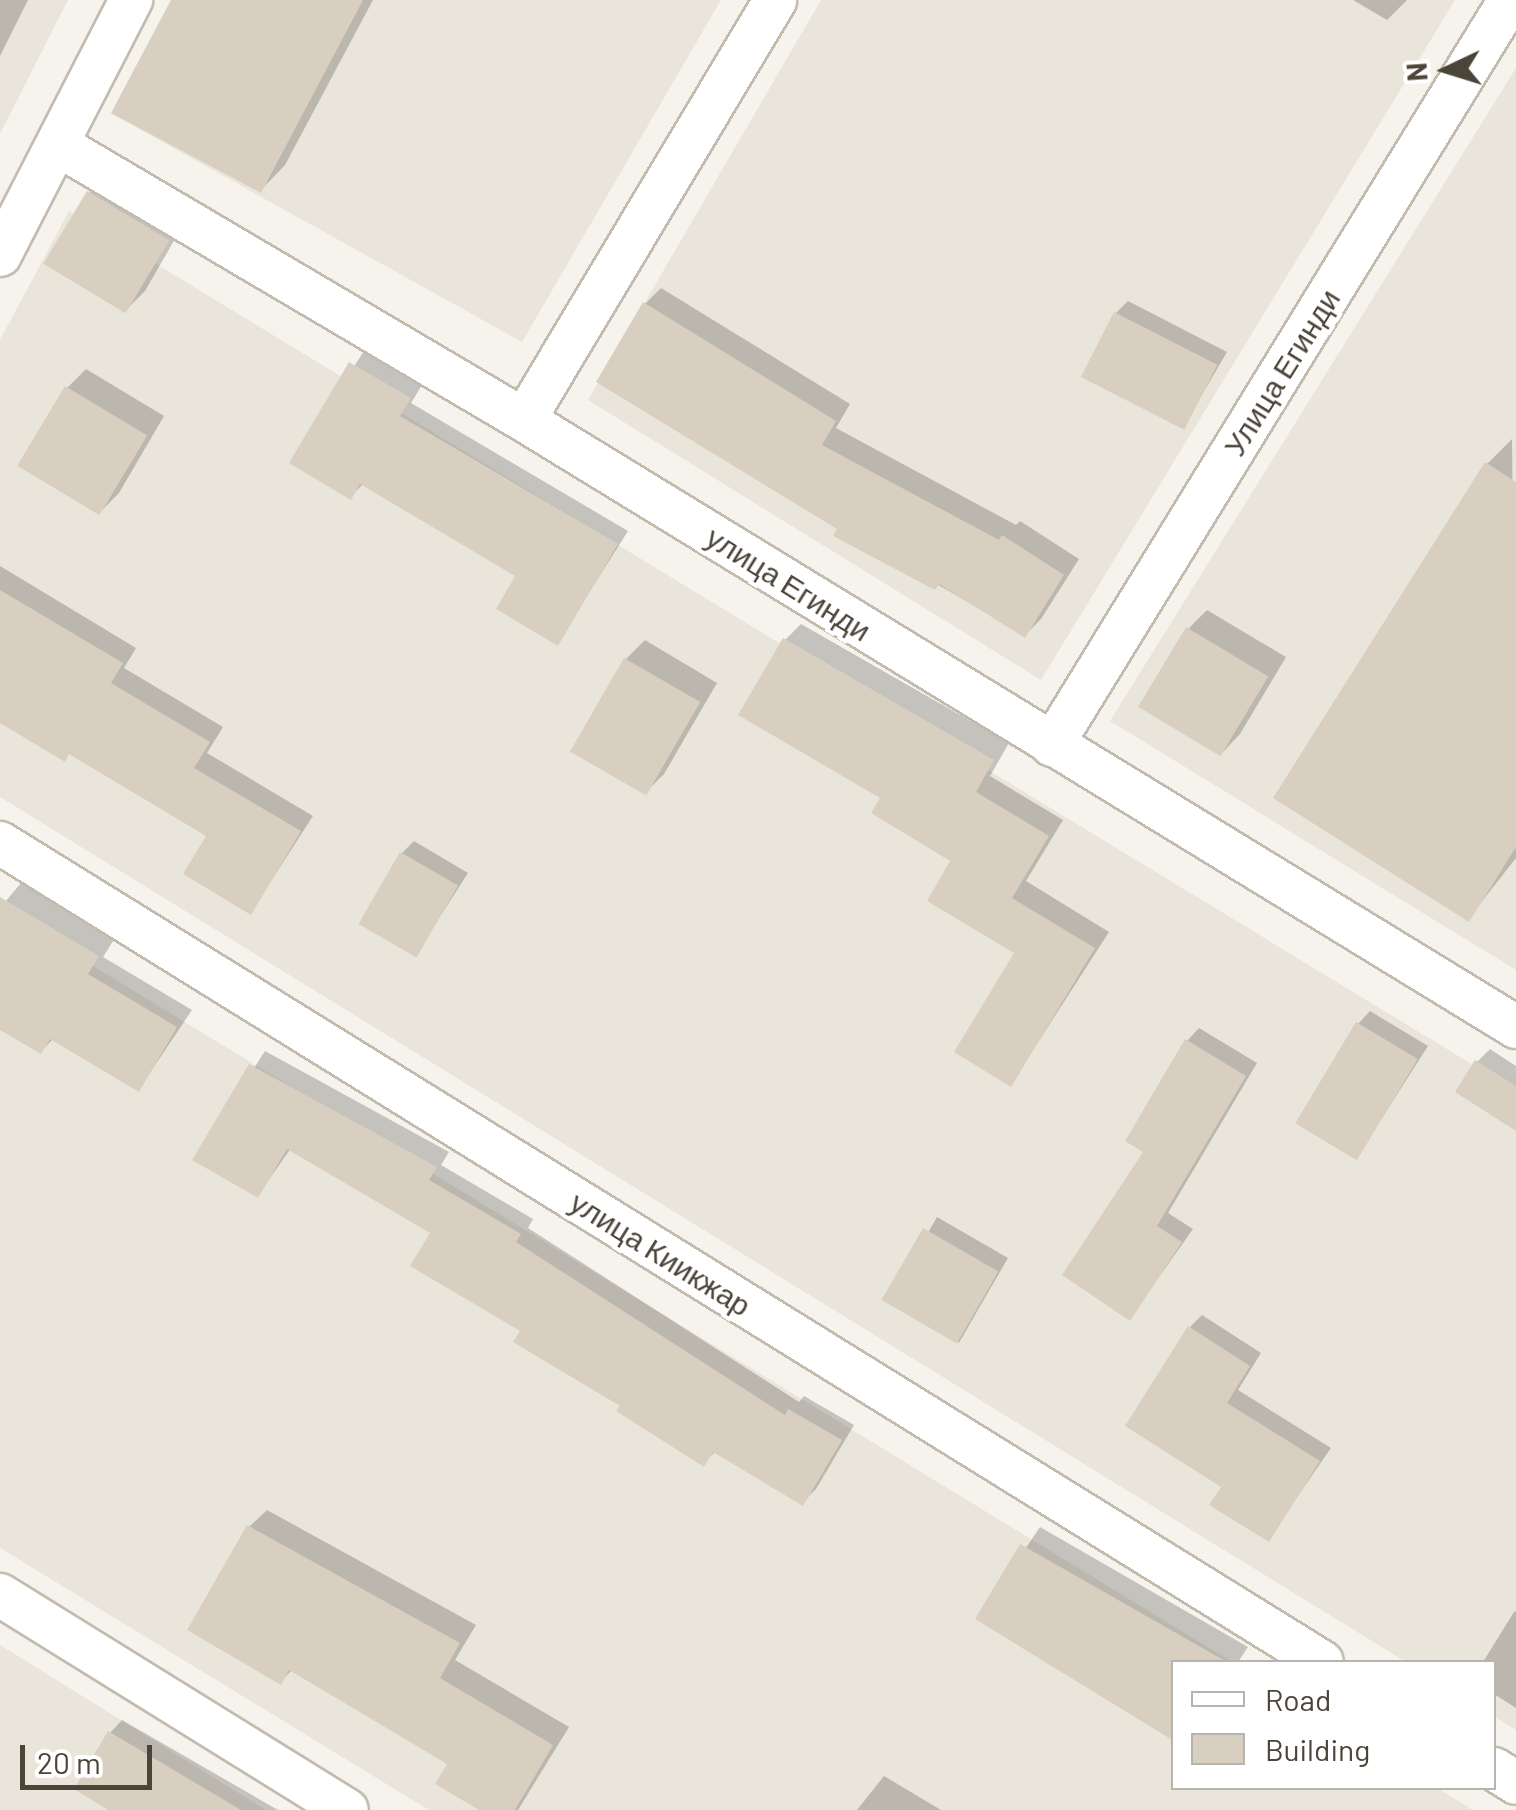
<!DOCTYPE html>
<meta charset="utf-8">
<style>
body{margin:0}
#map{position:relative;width:1516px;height:1810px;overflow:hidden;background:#f6f3ec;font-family:Barlow,sans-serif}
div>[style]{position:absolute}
.residential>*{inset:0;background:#eae5da}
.shadow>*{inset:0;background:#0003;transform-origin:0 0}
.building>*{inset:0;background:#d8cfc1;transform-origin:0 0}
.roads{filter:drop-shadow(2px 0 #c2bbae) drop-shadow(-2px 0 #c2bbae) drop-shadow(0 2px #c2bbae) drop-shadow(0 -2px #c2bbae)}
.minor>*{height:42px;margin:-21px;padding:0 21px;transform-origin:21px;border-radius:21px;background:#fff}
span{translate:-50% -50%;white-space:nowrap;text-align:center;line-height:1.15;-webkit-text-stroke:8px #fff;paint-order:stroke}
.street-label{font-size:30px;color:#4b4439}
.legend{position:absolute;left:1171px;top:1660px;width:325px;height:130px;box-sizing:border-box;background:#fff;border:2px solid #b7b4b0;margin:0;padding:12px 18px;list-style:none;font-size:30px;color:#4b4439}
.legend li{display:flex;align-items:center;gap:20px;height:50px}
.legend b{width:50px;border:2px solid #b7b4b0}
.north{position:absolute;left:1396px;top:20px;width:100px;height:100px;-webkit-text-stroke:8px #fff;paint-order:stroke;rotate:266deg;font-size:28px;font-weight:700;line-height:40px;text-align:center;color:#4b4439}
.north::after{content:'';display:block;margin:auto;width:35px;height:45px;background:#4b4439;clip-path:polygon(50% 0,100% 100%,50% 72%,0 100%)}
.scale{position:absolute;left:20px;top:1745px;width:132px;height:45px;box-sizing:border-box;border:5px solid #4b4439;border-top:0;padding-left:12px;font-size:30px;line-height:35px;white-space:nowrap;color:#4b4439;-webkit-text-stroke:8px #fff;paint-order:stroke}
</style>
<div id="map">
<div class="residential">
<div style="clip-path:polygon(0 0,68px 0,0 134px)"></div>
<div style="clip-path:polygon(174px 0,721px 0,522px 342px,114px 115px)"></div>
<div style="clip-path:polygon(821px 0,1455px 0,1041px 680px,588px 400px)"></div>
<div style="clip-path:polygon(1516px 68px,1516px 970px,1110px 721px)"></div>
<div style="clip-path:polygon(69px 211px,1516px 1091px,1516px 1730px,1494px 1716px,1494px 1662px,1406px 1662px,0 797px,0 340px)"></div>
<div style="clip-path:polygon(0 909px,1232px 1662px,1174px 1662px,1174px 1788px,1437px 1788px,1473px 1810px,429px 1810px,0 1548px)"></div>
<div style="clip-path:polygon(0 1645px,266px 1810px,0 1810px)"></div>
</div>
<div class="shadow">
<div style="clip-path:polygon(0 0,28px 0,0 56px)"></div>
<div style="clip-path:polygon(174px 0,373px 0,285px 165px,261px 190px)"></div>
<div style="clip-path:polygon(1353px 0,1407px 0,1387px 20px)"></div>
<div style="clip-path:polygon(108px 174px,186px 220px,145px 291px,126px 310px,89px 193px)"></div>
<div style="clip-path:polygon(661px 288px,850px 404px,836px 428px,1016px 525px,1020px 521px,1079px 559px,1041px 619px,1025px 635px,840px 528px,645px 304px)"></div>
<div style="clip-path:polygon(1128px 301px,1227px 352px,1183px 427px,1116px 313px)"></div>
<div style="clip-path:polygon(364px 351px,422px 385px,411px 403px,628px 531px,557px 643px,519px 575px,364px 483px,350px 497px,292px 462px)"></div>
<div style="clip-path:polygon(86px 369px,164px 416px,119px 493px,100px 512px,67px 388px)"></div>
<div style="clip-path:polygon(1512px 439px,1516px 858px,1468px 919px,1487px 464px)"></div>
<div style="clip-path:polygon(0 566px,136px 648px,124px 668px,223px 727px,207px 753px,313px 816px,251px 912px,210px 835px,71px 752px,65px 758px,0 692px)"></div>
<div style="clip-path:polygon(1207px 610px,1286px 657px,1240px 734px,1222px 753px,1188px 629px)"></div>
<div style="clip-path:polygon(801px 624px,1009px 743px,990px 776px,1063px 820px,1026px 881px,1109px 932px,1011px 1084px,1018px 952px,954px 860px,883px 797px,785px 640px)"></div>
<div style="clip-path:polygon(645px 640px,717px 683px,664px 774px,645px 793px,572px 750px,626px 659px)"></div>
<div style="clip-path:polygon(414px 841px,468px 873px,416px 954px,402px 853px)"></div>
<div style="clip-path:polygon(21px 883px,115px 938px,103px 957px,192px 1010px,139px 1089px,54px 1038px,41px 1051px,0 1027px,0 908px)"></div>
<div style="clip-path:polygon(1370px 1011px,1428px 1046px,1357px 1157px,1358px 1024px)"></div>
<div style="clip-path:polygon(1199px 1028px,1257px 1063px,1168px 1213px,1193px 1229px,1130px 1318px,1147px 1151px,1187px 1041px)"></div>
<div style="clip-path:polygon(1490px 1049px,1516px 1066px,1516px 1128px,1477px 1062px)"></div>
<div style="clip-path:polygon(265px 1051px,449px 1152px,441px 1165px,533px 1219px,528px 1228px,799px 1402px,804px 1396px,854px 1425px,816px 1489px,802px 1503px,716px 1451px,703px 1463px,523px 1330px,433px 1232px,291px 1148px,258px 1195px,196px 1159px)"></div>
<div style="left:937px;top:1217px;width:82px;height:98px;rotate:30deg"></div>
<div style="clip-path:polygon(1202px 1315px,1261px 1353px,1238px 1390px,1331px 1448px,1268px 1539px,1224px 1486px,1190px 1327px)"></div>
<div style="clip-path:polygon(267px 1510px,476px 1625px,455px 1660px,569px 1727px,518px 1810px,484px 1810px,450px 1763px,293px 1669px,280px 1682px,249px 1527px)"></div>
<div style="clip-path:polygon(1040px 1527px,1248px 1647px,1238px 1662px,1174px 1662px,979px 1618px)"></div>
<div style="clip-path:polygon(1514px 1612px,1516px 1611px,1516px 1708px,1494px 1694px,1494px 1662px,1483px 1662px)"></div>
<div style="clip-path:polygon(122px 1720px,278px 1810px,111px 1810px,110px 1733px)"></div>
<div style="clip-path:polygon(884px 1776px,941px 1810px,857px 1810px)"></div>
</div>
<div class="building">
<div style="clip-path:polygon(171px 0,363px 0,261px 193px,111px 113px)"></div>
<div style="left:87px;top:191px;width:96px;height:85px;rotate:31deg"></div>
<div style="clip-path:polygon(643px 302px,836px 421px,822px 445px,999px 540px,1002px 535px,1064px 575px,1025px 638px,939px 584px,935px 590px,833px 536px,837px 529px,596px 382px)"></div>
<div style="left:1114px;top:312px;width:116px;height:73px;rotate:27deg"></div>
<div style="clip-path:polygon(349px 362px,411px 398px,400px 416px,618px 544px,558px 646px,496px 609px,515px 576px,360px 484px,351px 500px,289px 463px)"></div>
<div style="left:65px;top:386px;width:96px;height:93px;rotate:31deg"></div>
<div style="clip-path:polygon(1485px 462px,1516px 482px,1516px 847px,1469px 922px,1273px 798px)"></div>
<div style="clip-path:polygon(0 590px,123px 663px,111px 683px,210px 742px,194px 768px,301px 831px,251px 915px,183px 874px,206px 836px,69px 754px,65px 762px,0 723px)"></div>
<div style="left:1186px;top:627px;width:96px;height:93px;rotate:31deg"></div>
<div style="clip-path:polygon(783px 638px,994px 760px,976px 792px,1049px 836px,1012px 898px,1095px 948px,1011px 1087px,954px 1052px,1014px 953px,927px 901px,950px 861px,871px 813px,880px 798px,738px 715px)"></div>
<div style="left:624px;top:658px;width:88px;height:108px;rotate:30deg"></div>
<div style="left:400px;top:852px;width:67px;height:83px;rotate:30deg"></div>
<div style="clip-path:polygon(0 897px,99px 956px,88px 974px,177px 1027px,139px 1092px,50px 1039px,41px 1054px,0 1030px)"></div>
<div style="left:1356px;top:1022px;width:72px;height:118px;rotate:31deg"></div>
<div style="clip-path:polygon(1185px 1039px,1246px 1076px,1157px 1226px,1182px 1242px,1130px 1321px,1062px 1275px,1143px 1152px,1125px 1141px)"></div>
<div style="clip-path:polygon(1475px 1060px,1516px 1086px,1516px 1131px,1455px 1092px)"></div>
<div style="clip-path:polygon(249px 1064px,437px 1167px,429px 1180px,521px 1234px,516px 1242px,785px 1415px,788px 1409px,842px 1440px,803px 1506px,713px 1452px,704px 1467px,616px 1411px,620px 1406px,513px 1342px,520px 1331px,410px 1266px,430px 1233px,287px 1149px,258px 1198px,192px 1160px)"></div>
<div style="left:923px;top:1228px;width:87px;height:83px;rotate:30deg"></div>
<div style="clip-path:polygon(1188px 1326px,1250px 1366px,1227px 1403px,1320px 1461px,1269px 1542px,1209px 1505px,1221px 1487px,1125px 1426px)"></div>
<div style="clip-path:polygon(247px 1525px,460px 1643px,440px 1678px,553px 1745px,515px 1810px,479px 1810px,435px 1784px,447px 1764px,289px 1670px,281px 1685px,187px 1630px)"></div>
<div style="clip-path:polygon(1020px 1544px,1227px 1662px,1174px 1662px,1174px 1741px,975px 1619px)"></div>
<div style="clip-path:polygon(108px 1731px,241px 1810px,108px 1810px,74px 1789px)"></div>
</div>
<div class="roads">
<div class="minor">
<div style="left:58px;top:145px;width:541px;rotate:30.55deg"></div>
<div style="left:524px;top:420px;width:1163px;rotate:31.46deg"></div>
<div style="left:0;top:255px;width:287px;rotate:-62.8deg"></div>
<div style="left:524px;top:420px;width:489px;rotate:-59.1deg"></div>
<div style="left:1052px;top:745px;width:875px;rotate:-58.42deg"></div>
<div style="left:0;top:843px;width:1555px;rotate:31.78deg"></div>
<div style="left:0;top:1595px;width:408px;rotate:31.8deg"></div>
<div style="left:1494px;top:1769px;width:26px;rotate:32deg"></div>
</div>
</div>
<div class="street-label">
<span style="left:1281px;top:372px;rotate:-58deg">Улица Егинди</span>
<span style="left:789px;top:583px;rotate:32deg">улица Егинди</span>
<span style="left:661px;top:1253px;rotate:32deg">улица Киикжар</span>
</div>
<ul class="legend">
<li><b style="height:12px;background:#fff"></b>Road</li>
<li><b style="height:28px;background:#d8cfc1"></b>Building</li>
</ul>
<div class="north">N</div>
<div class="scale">20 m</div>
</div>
